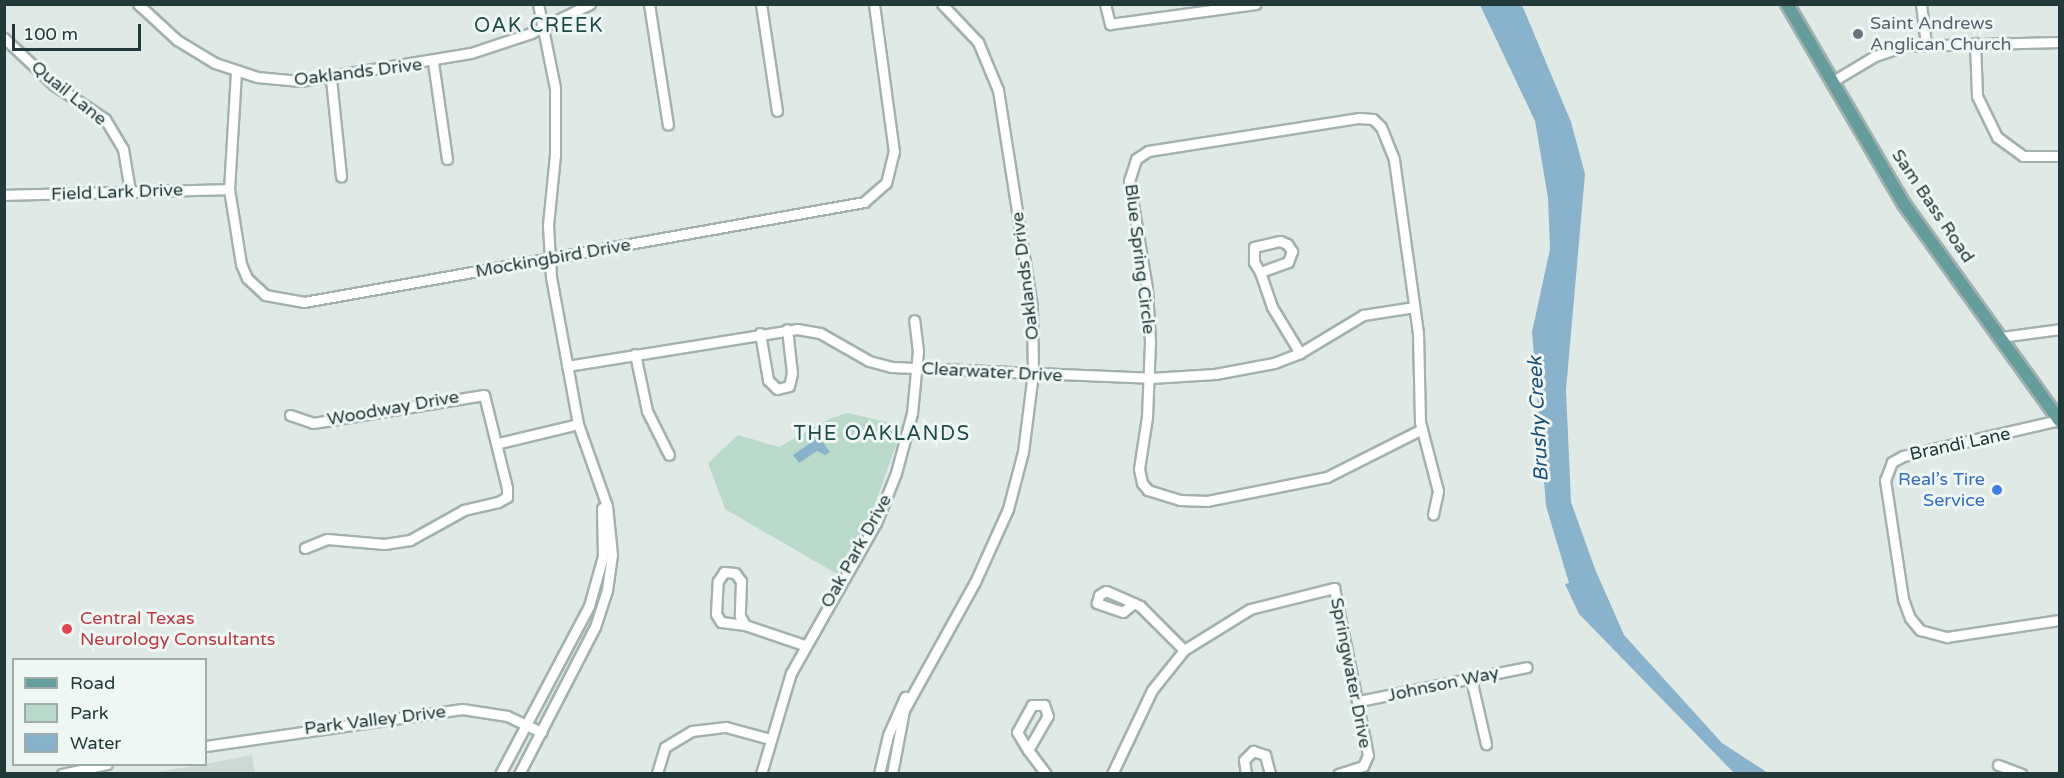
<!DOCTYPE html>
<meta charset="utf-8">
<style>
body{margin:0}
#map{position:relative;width:2064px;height:778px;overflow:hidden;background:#dfeae7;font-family:"Varela Round",sans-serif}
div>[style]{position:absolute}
.built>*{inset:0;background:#cdd9d7}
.green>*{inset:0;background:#b9daca}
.water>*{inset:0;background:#89b2cd}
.roads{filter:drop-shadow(2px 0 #a2b1af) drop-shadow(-2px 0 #a2b1af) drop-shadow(0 2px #a2b1af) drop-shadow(0 -2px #a2b1af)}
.minor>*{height:9px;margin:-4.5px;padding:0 4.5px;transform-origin:4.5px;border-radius:4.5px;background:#fff}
.major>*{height:12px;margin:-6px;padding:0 6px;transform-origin:6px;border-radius:6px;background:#659d9c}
.dots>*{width:16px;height:16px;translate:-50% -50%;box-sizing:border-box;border:3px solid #eff7f5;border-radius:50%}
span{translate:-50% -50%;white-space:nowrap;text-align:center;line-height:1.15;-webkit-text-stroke:6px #eff7f5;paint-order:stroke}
.worship-label{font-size:18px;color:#5b616d}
.left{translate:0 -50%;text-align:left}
.street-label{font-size:18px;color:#213938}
.shop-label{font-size:18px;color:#366cbe}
.right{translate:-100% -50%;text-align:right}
.health-label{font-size:18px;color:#be3a42}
.neighbourhood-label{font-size:20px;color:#1e4a49;letter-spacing:1.5px}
.water-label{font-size:20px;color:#1e5072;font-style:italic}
.frame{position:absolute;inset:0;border:6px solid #213938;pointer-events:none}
.legend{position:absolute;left:12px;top:658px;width:195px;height:108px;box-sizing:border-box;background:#eff7f5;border:2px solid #9daba9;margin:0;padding:8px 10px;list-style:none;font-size:18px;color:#213938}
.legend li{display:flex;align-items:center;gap:12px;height:30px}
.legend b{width:30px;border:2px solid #9daba9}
.scale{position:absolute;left:12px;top:24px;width:129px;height:27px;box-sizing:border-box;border:3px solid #213938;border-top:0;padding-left:8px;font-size:18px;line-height:21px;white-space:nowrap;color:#213938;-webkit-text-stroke:4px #eff7f5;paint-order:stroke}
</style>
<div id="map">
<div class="built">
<div style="clip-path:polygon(252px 755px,255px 773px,149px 773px,206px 764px)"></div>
</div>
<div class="green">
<div style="clip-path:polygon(848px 413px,903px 426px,871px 515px,837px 574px,725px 509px,708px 463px,738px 435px,779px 447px,831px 418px)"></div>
</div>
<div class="water">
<div style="clip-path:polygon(1480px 5px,1522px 5px,1571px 122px,1585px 174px,1566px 390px,1571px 502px,1595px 569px,1624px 635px,1722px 743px,1768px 773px,1734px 773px,1579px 614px,1565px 584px,1569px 583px,1546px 506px,1532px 332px,1550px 249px,1548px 198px,1535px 121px)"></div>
<div style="clip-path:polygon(819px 437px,830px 452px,825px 455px,817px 451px,799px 463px,793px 455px)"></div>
</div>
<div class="roads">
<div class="minor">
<div style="left:138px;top:4px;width:53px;rotate:42.7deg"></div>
<div style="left:177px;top:40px;width:44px;rotate:31.2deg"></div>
<div style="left:215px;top:63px;width:44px;rotate:18.4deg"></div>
<div style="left:257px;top:77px;width:43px;rotate:5.3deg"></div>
<div style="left:300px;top:81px;width:173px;rotate:-9.3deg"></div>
<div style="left:471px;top:53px;width:63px;rotate:-18.4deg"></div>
<div style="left:531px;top:33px;width:66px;rotate:-26.2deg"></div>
<div style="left:649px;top:4px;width:122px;rotate:81.1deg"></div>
<div style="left:761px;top:4px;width:108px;rotate:81.5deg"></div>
<div style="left:1105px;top:4px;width:21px;rotate:76deg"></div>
<div style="left:1110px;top:24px;width:147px;rotate:-7.8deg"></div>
<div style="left:1921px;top:4px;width:40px;rotate:82.9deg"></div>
<div style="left:4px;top:38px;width:69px;rotate:43.2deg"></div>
<div style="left:54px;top:85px;width:61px;rotate:33.7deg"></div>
<div style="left:105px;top:119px;width:35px;rotate:59deg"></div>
<div style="left:123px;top:149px;width:43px;rotate:80.5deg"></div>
<div style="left:1975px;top:43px;width:53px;rotate:87.8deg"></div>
<div style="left:1977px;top:96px;width:46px;rotate:64deg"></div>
<div style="left:1997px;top:137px;width:32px;rotate:36deg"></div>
<div style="left:2023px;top:156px;width:37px"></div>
<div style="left:433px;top:62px;width:98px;rotate:81.8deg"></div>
<div style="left:236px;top:72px;width:117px;rotate:93.4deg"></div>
<div style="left:229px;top:189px;width:76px;rotate:80.9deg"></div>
<div style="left:241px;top:264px;width:15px;rotate:67deg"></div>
<div style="left:247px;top:278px;width:25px;rotate:43deg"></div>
<div style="left:265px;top:295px;width:40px;rotate:10deg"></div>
<div style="left:304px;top:302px;width:569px;rotate:-10.12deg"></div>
<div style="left:864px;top:202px;width:29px;rotate:-41deg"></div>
<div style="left:886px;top:183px;width:32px;rotate:-76deg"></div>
<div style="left:894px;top:152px;width:149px;rotate:-97.7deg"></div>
<div style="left:331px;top:79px;width:98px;rotate:84.1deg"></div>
<div style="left:1833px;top:81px;width:49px;rotate:-30.8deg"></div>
<div style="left:1875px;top:56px;width:31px;rotate:-19deg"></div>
<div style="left:1904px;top:46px;width:156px;rotate:-1.5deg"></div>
<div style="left:4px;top:195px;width:225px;rotate:-1.5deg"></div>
<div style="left:1260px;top:272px;width:12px;rotate:-121deg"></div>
<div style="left:1254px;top:262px;width:15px;rotate:-90deg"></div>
<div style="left:1254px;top:247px;width:27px;rotate:-13deg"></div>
<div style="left:1280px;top:241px;width:8px;rotate:23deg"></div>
<div style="left:1287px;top:244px;width:9px;rotate:54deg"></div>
<div style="left:1292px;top:251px;width:12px;rotate:110deg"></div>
<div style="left:1288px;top:262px;width:30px;rotate:160deg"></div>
<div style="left:1260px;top:272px;width:37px;rotate:71deg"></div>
<div style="left:1272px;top:307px;width:54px;rotate:58.7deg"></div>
<div style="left:760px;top:333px;width:48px;rotate:80.3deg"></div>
<div style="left:768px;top:380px;width:13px;rotate:45deg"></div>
<div style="left:777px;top:389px;width:12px;rotate:-14deg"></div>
<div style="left:789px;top:386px;width:13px;rotate:-77deg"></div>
<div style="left:792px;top:373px;width:44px;rotate:-96.5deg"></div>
<div style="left:2001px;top:337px;width:60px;rotate:-7.7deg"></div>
<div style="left:635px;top:354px;width:58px;rotate:78.1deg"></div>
<div style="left:647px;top:411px;width:49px;rotate:63.4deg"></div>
<div style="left:567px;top:366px;width:233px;rotate:-9.1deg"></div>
<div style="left:797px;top:329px;width:23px;rotate:10deg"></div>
<div style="left:820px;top:333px;width:56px;rotate:29.7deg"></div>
<div style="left:869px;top:361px;width:23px;rotate:15deg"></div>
<div style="left:891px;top:367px;width:259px;rotate:2.4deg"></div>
<div style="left:1150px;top:378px;width:65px;rotate:-3.5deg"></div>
<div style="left:1215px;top:374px;width:60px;rotate:-10.6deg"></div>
<div style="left:1274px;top:363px;width:28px;rotate:-21deg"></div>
<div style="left:1300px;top:353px;width:74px;rotate:-31.1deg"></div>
<div style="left:1363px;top:315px;width:52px;rotate:-8.9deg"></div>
<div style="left:290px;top:415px;width:24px;rotate:19deg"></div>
<div style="left:313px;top:423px;width:173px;rotate:-9.3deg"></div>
<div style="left:484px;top:395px;width:96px;rotate:76.1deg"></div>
<div style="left:507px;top:488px;width:9px;rotate:90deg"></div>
<div style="left:507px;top:497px;width:10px;rotate:151deg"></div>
<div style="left:498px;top:502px;width:35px;rotate:167deg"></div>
<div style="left:464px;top:510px;width:62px;rotate:150.9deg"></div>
<div style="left:410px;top:540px;width:26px;rotate:171deg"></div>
<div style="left:384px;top:544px;width:57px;rotate:-175deg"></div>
<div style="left:327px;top:539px;width:24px;rotate:158deg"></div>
<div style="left:2059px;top:420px;width:160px;rotate:167deg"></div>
<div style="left:1903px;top:456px;width:13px;rotate:151deg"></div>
<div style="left:1892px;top:462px;width:19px;rotate:111deg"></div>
<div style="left:1885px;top:480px;width:120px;rotate:81.4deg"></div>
<div style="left:1903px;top:599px;width:20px;rotate:70deg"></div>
<div style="left:1910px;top:618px;width:16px;rotate:50deg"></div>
<div style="left:1920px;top:630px;width:28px;rotate:15deg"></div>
<div style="left:1947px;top:637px;width:114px;rotate:-8.6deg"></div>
<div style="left:1422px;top:429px;width:106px;rotate:153.2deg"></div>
<div style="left:1327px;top:477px;width:122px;rotate:168.7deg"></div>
<div style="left:1207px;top:501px;width:27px;rotate:-178deg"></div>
<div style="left:1180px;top:500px;width:34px;rotate:-163deg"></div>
<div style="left:1148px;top:490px;width:9px;rotate:-131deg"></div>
<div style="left:1142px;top:483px;width:14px;rotate:-102deg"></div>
<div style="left:1139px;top:469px;width:53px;rotate:-81.3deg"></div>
<div style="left:1147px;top:417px;width:75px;rotate:-87.7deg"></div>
<div style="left:1150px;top:342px;width:54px;rotate:-93.2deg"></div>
<div style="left:1147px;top:288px;width:109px;rotate:-99.5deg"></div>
<div style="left:1129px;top:181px;width:23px;rotate:-72deg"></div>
<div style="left:1136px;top:159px;width:14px;rotate:-34deg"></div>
<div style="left:1148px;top:151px;width:214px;rotate:-8.9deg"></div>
<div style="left:1359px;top:118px;width:14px;rotate:4deg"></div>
<div style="left:1373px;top:119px;width:11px;rotate:45deg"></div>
<div style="left:1381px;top:127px;width:35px;rotate:68deg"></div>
<div style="left:1394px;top:160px;width:175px;rotate:82.1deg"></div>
<div style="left:1418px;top:333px;width:89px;rotate:88.7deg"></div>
<div style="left:1420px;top:422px;width:71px;rotate:75.4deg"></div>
<div style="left:1438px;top:491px;width:24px;rotate:102deg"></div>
<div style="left:499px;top:443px;width:81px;rotate:-13.5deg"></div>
<div style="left:1134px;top:603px;width:14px;rotate:141deg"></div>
<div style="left:1123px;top:612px;width:28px;rotate:-161deg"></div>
<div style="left:1097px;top:603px;width:8px;rotate:-76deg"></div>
<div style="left:1099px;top:595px;width:8px;rotate:-30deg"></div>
<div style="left:1106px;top:591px;width:25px;rotate:23deg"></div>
<div style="left:1129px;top:601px;width:12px;rotate:24deg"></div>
<div style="left:1140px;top:606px;width:62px;rotate:45deg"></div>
<div style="left:745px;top:625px;width:24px;rotate:-173deg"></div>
<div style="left:721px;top:622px;width:9px;rotate:-122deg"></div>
<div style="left:716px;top:614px;width:33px;rotate:-87deg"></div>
<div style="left:718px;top:581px;width:11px;rotate:-56deg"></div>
<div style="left:724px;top:572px;width:11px;rotate:5deg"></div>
<div style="left:735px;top:573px;width:10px;rotate:53deg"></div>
<div style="left:741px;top:581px;width:35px;rotate:92deg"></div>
<div style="left:740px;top:616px;width:10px;rotate:61deg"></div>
<div style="left:745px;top:625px;width:62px;rotate:18.7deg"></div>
<div style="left:1471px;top:679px;width:67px;rotate:77deg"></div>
<div style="left:1359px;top:701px;width:171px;rotate:-11.4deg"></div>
<div style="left:206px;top:746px;width:259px;rotate:-8.2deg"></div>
<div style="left:462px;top:709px;width:46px;rotate:8.8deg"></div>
<div style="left:507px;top:716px;width:38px;rotate:25deg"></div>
<div style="left:1028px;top:750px;width:39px;rotate:-60deg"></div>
<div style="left:1048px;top:716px;width:12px;rotate:-110deg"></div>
<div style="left:1044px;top:705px;width:12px;rotate:180deg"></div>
<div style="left:1032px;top:705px;width:31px;rotate:119deg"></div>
<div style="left:1017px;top:732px;width:21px;rotate:59deg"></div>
<div style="left:1028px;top:750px;width:30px;rotate:53deg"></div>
<div style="left:1998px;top:765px;width:25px;rotate:21deg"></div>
<div style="left:657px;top:773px;width:27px;rotate:-73deg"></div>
<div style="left:665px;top:747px;width:31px;rotate:-31deg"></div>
<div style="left:692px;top:731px;width:34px;rotate:-7deg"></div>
<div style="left:726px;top:727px;width:46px;rotate:15.3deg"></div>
<div style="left:62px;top:774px;width:46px;rotate:-12.5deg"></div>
<div style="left:500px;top:774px;width:190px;rotate:-62.1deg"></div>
<div style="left:589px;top:606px;width:52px;rotate:-74.4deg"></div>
<div style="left:603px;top:556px;width:48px;rotate:-91.2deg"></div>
<div style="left:519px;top:774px;width:165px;rotate:-62.7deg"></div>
<div style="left:595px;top:627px;width:39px;rotate:-72deg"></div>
<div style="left:607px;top:590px;width:35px;rotate:-82deg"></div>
<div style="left:612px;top:555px;width:49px;rotate:-95.8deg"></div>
<div style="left:607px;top:506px;width:87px;rotate:-109.5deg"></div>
<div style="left:578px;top:424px;width:149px;rotate:-100.4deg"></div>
<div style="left:551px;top:277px;width:52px;rotate:-93.3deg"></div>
<div style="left:548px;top:225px;width:70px;rotate:-84.3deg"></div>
<div style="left:555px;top:155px;width:67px;rotate:-90deg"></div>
<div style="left:555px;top:88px;width:86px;rotate:-101.4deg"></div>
<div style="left:761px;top:774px;width:105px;rotate:-73.5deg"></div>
<div style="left:791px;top:673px;width:172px;rotate:-60.5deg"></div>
<div style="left:876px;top:523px;width:54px;rotate:-68.2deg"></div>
<div style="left:896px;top:473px;width:62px;rotate:-75.1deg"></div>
<div style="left:912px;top:413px;width:62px;rotate:-84.5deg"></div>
<div style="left:918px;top:351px;width:31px;rotate:-97deg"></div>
<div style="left:879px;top:774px;width:40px;rotate:-77deg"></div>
<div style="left:888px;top:735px;width:42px;rotate:-65.9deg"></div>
<div style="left:892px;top:774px;width:65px;rotate:-79.4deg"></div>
<div style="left:904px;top:710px;width:146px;rotate:-61deg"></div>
<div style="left:975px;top:582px;width:80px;rotate:-65.7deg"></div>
<div style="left:1008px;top:509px;width:59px;rotate:-75.3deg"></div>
<div style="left:1023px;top:452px;width:80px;rotate:-82.8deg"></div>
<div style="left:1033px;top:373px;width:66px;rotate:-90.9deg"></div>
<div style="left:1032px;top:307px;width:220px;rotate:-98.9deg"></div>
<div style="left:998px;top:90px;width:52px;rotate:-112.6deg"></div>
<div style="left:978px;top:42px;width:52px;rotate:-133.5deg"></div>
<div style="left:1112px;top:774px;width:93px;rotate:-64.5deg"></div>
<div style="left:1152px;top:690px;width:51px;rotate:-51.3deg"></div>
<div style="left:1184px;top:650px;width:78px;rotate:-31.8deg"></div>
<div style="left:1250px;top:609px;width:87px;rotate:-14deg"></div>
<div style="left:1334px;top:588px;width:170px;rotate:78.5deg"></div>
<div style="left:1368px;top:755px;width:12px;rotate:114deg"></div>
<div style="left:1363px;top:766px;width:26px;rotate:162deg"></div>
<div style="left:1246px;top:774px;width:14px;rotate:-98deg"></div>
<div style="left:1244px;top:760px;width:13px;rotate:-45deg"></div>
<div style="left:1253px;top:751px;width:13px;rotate:18deg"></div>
<div style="left:1265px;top:755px;width:20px;rotate:75deg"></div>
</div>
<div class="major">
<div style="left:1787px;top:4px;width:232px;rotate:59.7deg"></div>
<div style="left:1904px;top:204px;width:267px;rotate:54.3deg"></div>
</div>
</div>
<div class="dots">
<div style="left:1858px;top:34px;background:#6b7280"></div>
<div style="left:1997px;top:490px;background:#3f7fe0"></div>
<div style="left:67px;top:629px;background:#e0444e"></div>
</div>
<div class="worship-label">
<span class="left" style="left:1870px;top:34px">Saint Andrews<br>Anglican Church</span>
</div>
<div class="street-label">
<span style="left:358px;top:72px;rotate:-7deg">Oaklands Drive</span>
<span style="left:69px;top:93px;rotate:39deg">Quail Lane</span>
<span style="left:117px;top:192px;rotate:-2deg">Field Lark Drive</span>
<span style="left:1933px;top:206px;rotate:56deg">Sam Bass Road</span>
<span style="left:553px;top:258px;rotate:-10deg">Mockingbird Drive</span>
<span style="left:1140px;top:259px;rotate:83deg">Blue Spring Circle</span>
<span style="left:1025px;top:276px;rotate:-97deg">Oaklands Drive</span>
<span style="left:992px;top:372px;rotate:3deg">Clearwater Drive</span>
<span style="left:393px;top:408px;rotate:-10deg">Woodway Drive</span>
<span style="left:1960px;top:444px;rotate:-12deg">Brandi Lane</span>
<span style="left:856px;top:551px;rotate:-61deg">Oak Park Drive</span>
<span style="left:1351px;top:673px;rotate:79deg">Springwater Drive</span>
<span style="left:1443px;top:684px;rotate:-12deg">Johnson Way</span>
<span style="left:375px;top:720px;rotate:-7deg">Park Valley Drive</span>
</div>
<div class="shop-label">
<span class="right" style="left:1985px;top:490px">Real’s Tire<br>Service</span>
</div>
<div class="health-label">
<span class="left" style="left:80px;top:629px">Central Texas<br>Neurology Consultants</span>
</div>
<div class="neighbourhood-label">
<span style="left:539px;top:26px">OAK CREEK</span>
<span style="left:882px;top:434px">THE OAKLANDS</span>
</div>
<div class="water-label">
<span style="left:1539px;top:419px;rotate:-93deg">Brushy Creek</span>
</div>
<div class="frame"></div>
<ul class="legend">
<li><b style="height:8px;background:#659d9c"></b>Road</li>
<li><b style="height:16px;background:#b9daca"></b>Park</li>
<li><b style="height:16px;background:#89b2cd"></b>Water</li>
</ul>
<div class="scale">100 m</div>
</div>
